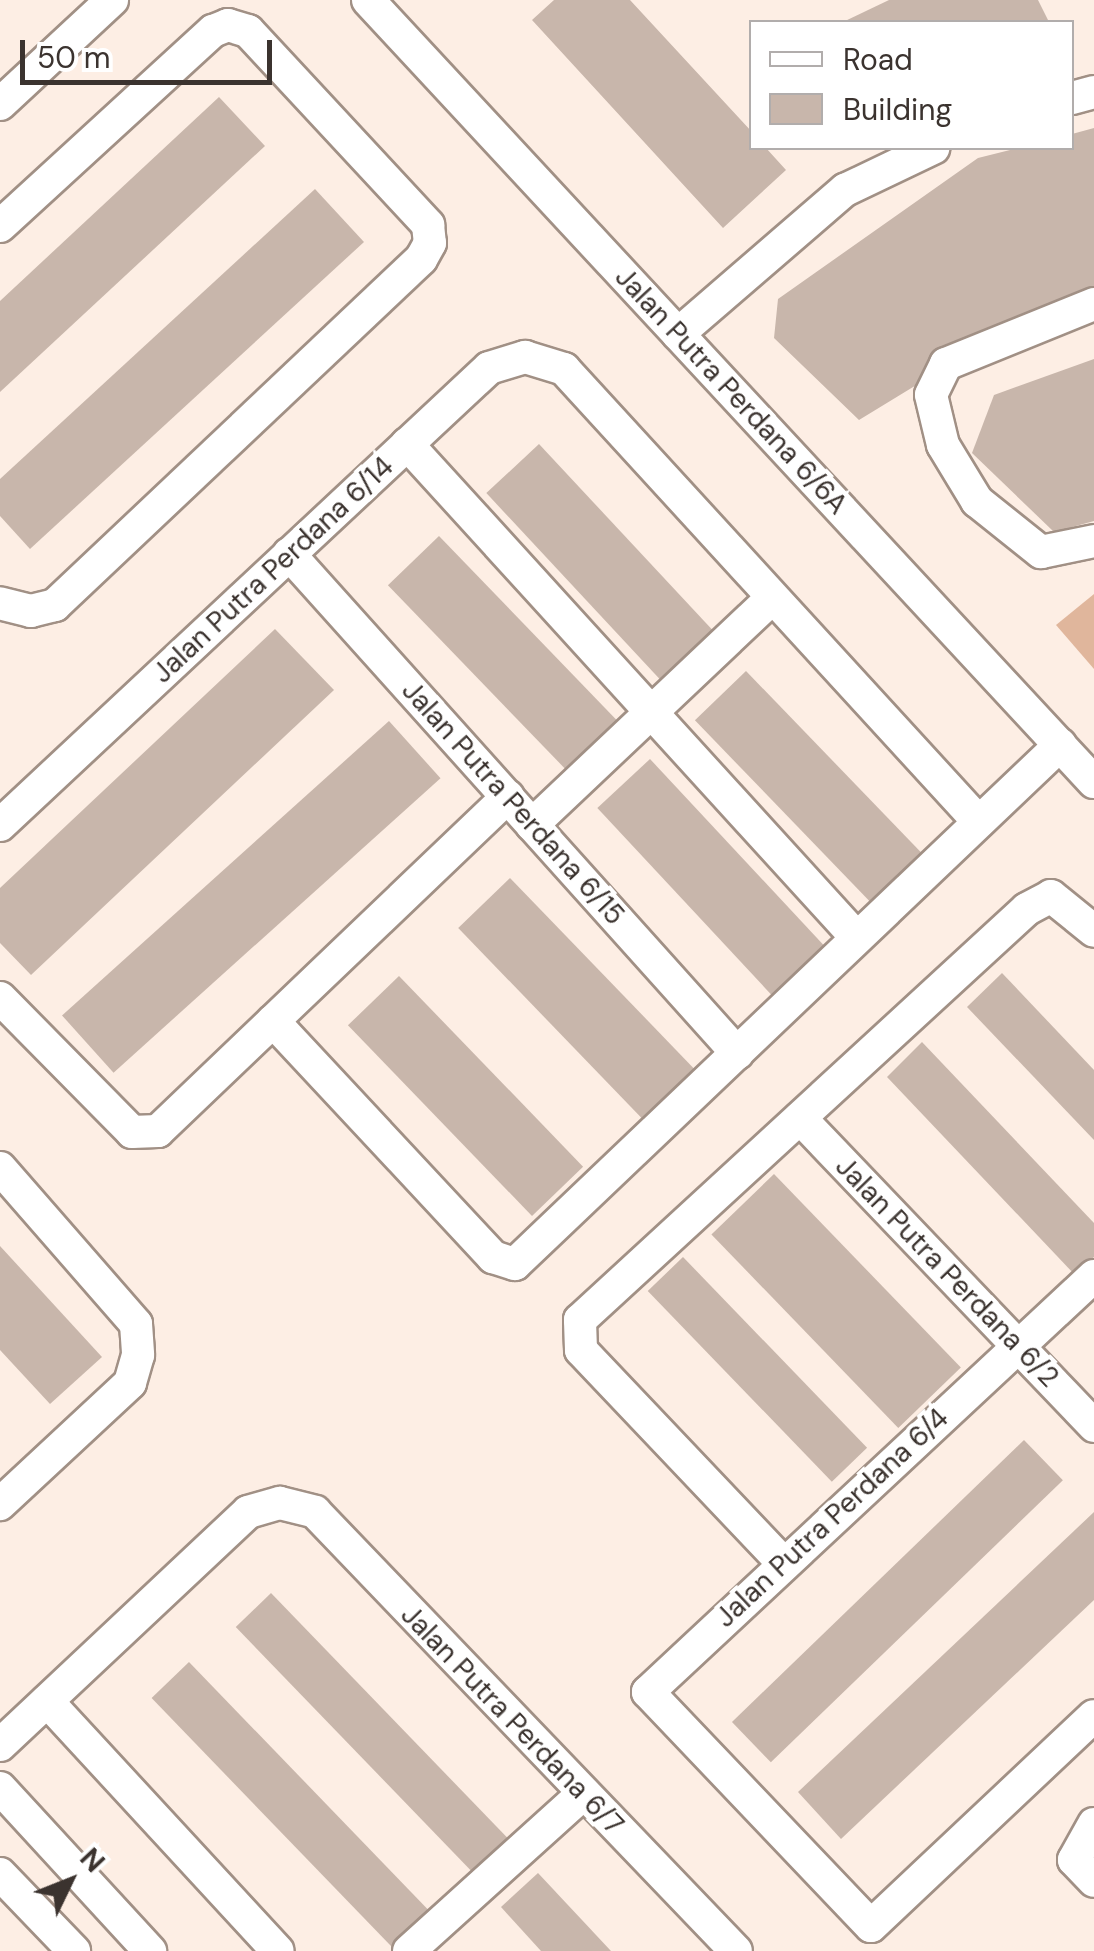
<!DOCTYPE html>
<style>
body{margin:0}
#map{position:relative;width:1094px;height:1951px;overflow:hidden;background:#fdeee4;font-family:"DM Sans",sans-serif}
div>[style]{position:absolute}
.green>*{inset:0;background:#e0b69c}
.building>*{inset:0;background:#c8b6ab;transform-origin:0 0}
.roads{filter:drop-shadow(2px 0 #a19085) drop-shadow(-2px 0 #a19085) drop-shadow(0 2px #a19085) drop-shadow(0 -2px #a19085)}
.minor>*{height:32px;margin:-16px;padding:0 16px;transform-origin:16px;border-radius:16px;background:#fff}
span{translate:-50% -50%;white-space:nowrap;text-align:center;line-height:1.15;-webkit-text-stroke:8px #fff;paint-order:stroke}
.street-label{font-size:28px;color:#3b332f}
.legend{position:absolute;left:749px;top:20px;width:325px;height:130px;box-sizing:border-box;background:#fff;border:2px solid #b1adac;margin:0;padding:12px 18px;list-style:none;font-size:30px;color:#3b332f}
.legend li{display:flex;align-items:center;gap:20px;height:50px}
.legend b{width:50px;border:2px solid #b1adac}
.north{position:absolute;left:20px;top:1831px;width:100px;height:100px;-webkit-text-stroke:8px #fff;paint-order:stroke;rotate:47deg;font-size:28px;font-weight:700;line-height:40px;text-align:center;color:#3b332f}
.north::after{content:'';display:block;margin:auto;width:35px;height:45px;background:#3b332f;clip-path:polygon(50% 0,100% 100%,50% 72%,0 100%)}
.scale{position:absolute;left:20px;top:40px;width:252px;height:45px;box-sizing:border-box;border:5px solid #3b332f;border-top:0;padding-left:12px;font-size:30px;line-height:35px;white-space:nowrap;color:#3b332f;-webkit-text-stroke:8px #fff;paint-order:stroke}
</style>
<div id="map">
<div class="green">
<div style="clip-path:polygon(1094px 594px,1094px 669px,1056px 625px)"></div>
</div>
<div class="building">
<div style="clip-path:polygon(554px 0,630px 0,752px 132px,752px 148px,766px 148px,786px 170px,723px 228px,532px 20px)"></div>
<div style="clip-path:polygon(889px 0,1038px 0,1049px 22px,843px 22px)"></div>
<div style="clip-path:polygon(219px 97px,265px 146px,0 392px,0 301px)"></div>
<div style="clip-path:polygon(1094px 128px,1094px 288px,1051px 303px,859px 420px,774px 338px,778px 299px,978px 158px,1018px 148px,1072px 148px,1072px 134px)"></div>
<div style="clip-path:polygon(315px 189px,364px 242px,30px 549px,0 516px,0 479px)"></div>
<div style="clip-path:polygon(1094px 359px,1094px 521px,1054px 532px,972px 453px,994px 395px)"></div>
<div style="left:539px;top:444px;width:266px;height:72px;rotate:47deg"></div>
<div style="left:439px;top:536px;width:265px;height:71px;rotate:46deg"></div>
<div style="clip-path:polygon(275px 629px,334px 690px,31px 975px,0 943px,0 888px)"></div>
<div style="left:746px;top:671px;width:265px;height:71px;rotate:46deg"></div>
<div style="left:389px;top:721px;width:77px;height:440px;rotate:48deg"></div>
<div style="left:650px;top:759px;width:265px;height:72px;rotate:47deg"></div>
<div style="left:510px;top:878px;width:265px;height:72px;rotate:46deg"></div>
<div style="clip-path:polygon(1002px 973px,1094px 1070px,1094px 1140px,967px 1007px)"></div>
<div style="left:399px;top:976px;width:265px;height:71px;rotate:46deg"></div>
<div style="clip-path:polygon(922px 1042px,1094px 1223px,1094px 1257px,1075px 1275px,887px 1077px)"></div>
<div style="left:774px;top:1174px;width:269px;height:87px;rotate:46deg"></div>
<div style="clip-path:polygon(0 1246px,102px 1357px,50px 1404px,0 1350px)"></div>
<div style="left:683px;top:1257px;width:265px;height:49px;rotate:46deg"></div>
<div style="left:1024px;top:1440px;width:56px;height:406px;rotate:46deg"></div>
<div style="clip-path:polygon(1094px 1512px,1094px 1600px,841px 1839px,798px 1792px)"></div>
<div style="left:271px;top:1593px;width:345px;height:49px;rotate:46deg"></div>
<div style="left:189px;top:1662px;width:346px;height:52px;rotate:46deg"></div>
<div style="clip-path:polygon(538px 1873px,611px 1951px,541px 1951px,501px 1907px)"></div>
</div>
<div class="roads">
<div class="minor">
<div style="left:368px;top:0;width:1067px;rotate:47.13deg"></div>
<div style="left:1072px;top:98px;width:23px;rotate:-15deg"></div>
<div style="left:0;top:104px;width:153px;rotate:-42.9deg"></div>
<div style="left:0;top:226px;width:289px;rotate:-42.5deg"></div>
<div style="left:213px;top:31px;width:16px;rotate:-22deg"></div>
<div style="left:228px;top:25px;width:21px;rotate:17deg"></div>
<div style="left:248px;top:31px;width:265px;rotate:47.1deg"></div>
<div style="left:428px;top:225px;width:18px;rotate:84deg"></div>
<div style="left:430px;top:243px;width:18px;rotate:119deg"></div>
<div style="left:421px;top:259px;width:504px;rotate:136.61deg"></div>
<div style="left:55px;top:605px;width:25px;rotate:166deg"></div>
<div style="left:31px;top:611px;width:32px;rotate:-166deg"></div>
<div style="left:1094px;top:304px;width:160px;rotate:157.9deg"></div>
<div style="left:946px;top:364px;width:34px;rotate:116deg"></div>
<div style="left:931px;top:395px;width:51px;rotate:76.5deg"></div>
<div style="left:943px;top:445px;width:66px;rotate:58.7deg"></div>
<div style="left:977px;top:501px;width:82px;rotate:38.6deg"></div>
<div style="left:1041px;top:552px;width:54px;rotate:-11.7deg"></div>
<div style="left:678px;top:334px;width:221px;rotate:-40.8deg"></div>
<div style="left:845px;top:190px;width:98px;rotate:-25.5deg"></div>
<div style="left:407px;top:444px;width:668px;rotate:47.67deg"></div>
<div style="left:289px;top:554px;width:671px;rotate:48.08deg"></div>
<div style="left:0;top:825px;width:669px;rotate:-43.06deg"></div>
<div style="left:489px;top:368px;width:38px;rotate:-17deg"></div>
<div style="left:525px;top:357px;width:41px;rotate:17.1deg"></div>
<div style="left:564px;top:369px;width:614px;rotate:47.51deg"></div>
<div style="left:532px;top:825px;width:330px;rotate:-43.4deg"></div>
<div style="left:0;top:998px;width:188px;rotate:45.4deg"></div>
<div style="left:132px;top:1132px;width:26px;rotate:-2deg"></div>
<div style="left:158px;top:1131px;width:484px;rotate:-43.7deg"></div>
<div style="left:273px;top:1021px;width:323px;rotate:47deg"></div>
<div style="left:493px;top:1257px;width:23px;rotate:18deg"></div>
<div style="left:515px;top:1264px;width:753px;rotate:-43.6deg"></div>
<div style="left:800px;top:1118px;width:426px;rotate:46.3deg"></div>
<div style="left:0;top:1168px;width:207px;rotate:48.9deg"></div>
<div style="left:136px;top:1324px;width:31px;rotate:86deg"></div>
<div style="left:138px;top:1355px;width:29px;rotate:106deg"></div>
<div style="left:130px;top:1383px;width:178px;rotate:137.1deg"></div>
<div style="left:1094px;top:1276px;width:610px;rotate:136.99deg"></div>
<div style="left:648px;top:1692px;width:323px;rotate:46.4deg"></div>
<div style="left:871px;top:1926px;width:306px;rotate:-43.3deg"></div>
<div style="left:784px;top:1564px;width:295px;rotate:-133.5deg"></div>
<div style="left:581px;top:1350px;width:30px;rotate:-92deg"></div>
<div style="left:580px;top:1320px;width:607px;rotate:-42.6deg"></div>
<div style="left:1027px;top:909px;width:27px;rotate:-28deg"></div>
<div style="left:1051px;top:896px;width:55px;rotate:39.1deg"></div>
<div style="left:47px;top:1701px;width:340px;rotate:47.3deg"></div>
<div style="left:0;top:1745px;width:340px;rotate:-43.2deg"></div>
<div style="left:248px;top:1512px;width:33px;rotate:-16deg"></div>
<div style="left:280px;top:1503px;width:36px;rotate:14deg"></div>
<div style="left:315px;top:1512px;width:608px;rotate:46.2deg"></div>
<div style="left:0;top:1788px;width:222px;rotate:47.4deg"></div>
<div style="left:1094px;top:1824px;width:41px;rotate:119.1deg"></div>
<div style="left:1074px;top:1860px;width:29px;rotate:46deg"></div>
<div style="left:0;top:1874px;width:107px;rotate:46.1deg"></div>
<div style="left:409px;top:1951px;width:234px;rotate:-42.1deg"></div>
</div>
</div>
<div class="street-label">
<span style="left:731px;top:391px;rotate:47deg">Jalan Putra Perdana 6/6A</span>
<span style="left:273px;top:570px;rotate:-43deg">Jalan Putra Perdana 6/14</span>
<span style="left:513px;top:803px;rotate:48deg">Jalan Putra Perdana 6/15</span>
<span style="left:947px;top:1272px;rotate:46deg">Jalan Putra Perdana 6/2</span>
<span style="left:832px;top:1518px;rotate:-43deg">Jalan Putra Perdana 6/4</span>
<span style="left:512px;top:1720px;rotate:46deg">Jalan Putra Perdana 6/7</span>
</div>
<ul class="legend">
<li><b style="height:12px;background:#fff"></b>Road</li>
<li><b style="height:28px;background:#c8b6ab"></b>Building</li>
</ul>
<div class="north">N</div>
<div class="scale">50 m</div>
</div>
